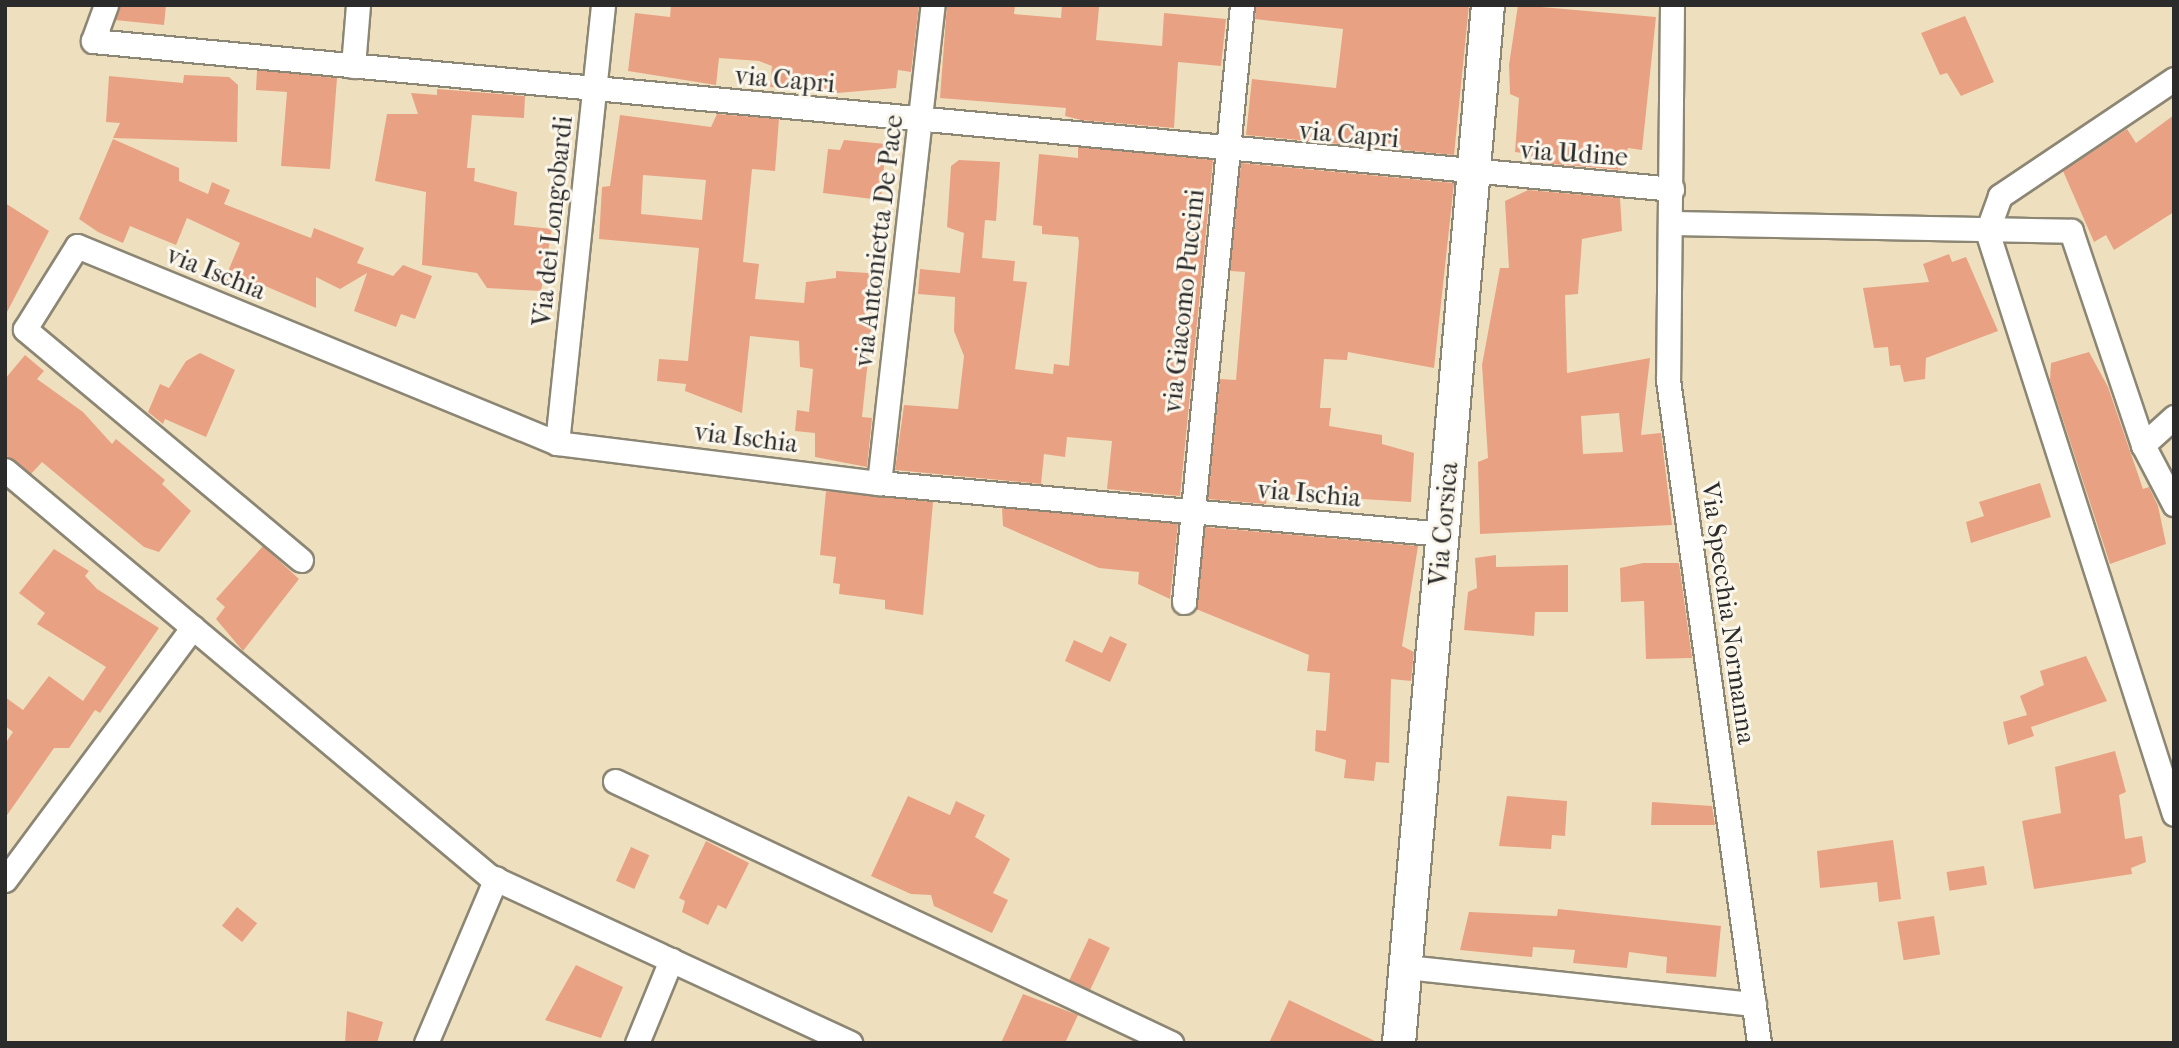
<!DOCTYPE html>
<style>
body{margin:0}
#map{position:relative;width:2179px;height:1048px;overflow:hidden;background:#eee0be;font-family:"IM FELL French Canon",serif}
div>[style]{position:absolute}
.building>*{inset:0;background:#e9a183;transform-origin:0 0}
.roads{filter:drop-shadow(2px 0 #8c8674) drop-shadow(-2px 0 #8c8674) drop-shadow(0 2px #8c8674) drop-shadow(0 -2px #8c8674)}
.street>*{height:23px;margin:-11.5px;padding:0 11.5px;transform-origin:11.5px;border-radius:11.5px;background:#fff}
.secondary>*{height:32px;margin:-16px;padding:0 16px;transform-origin:16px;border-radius:16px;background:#fff}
span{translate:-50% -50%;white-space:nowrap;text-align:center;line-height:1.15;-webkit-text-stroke:6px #fbf7ec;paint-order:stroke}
.street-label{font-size:26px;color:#2b2b2b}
.frame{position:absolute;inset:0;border:7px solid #2b2b2b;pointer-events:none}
</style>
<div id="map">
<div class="building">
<div style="clip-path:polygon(120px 5px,166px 5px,164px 25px,115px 20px)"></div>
<div style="clip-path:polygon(671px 5px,919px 5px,911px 72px,898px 70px,896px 88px,837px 93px,770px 87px,772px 66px,759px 61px,719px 58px,716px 85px,628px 71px,635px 13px,670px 17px)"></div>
<div style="clip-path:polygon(947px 5px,1015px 5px,1014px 14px,1061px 18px,1062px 5px,1099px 7px,1096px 40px,1162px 46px,1164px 13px,1226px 19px,1221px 66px,1178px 62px,1174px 128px,1081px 120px,1065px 116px,1066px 108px,940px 98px)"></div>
<div style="clip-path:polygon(1256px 5px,1469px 5px,1454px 155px,1246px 135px,1252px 79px,1336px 88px,1343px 29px,1255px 19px)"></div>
<div style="clip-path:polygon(1518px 5px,1656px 17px,1642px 150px,1628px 148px,1621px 170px,1530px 162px,1531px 154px,1515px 152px,1519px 98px,1510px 94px,1509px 65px)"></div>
<div style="clip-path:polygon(1965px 16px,1994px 82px,1961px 96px,1947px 73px,1940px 75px,1921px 33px)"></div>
<div style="clip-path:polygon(257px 70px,337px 78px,330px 169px,281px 166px,287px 92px,256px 90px)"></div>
<div style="clip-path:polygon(184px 75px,229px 77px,238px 85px,237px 142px,113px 138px,120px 123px,106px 122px,109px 76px,183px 83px)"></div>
<div style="clip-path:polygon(437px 89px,525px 96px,524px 118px,472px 115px,467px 168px,475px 168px,474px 181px,517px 192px,514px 225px,552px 229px,541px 291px,487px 288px,477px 273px,422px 265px,426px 192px,375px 181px,387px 114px,418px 114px,411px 93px,437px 95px)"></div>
<div style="clip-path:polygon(evenodd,717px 114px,779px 119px,775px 171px,752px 169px,743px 262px,759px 264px,755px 299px,804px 303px,806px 282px,836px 278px,836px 271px,884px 274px,883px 302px,874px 303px,862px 417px,872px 418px,867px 467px,815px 457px,815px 433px,795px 431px,797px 410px,809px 412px,813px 369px,800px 367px,799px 341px,750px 336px,742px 413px,685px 391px,686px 384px,657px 381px,659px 359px,688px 361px,699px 248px,599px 239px,602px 187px,610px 186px,620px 115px,711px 127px,717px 114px,643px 175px,706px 180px,702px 220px,641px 214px,643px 175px)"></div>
<div style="clip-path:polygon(2174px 115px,2174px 212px,2114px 250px,2106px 235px,2094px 242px,2063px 171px,2127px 129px,2136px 143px)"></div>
<div style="clip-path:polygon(113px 139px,179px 168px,179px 181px,208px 194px,212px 182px,230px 190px,224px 204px,303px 235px,311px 238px,314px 228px,364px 248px,357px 263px,393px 276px,403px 265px,432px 276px,415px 319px,401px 314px,396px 327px,354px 311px,367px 273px,340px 289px,316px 277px,316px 308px,263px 285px,258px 297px,223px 283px,240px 243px,187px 218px,176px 245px,130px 226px,123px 243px,98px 232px,79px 219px)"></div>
<div style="clip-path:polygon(844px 140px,886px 144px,881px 200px,823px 193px,828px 149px,840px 150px)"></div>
<div style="clip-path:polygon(1078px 147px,1213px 160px,1180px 496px,1107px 489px,1112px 441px,1067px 437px,1065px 457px,1044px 454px,1041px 484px,895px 470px,904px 405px,958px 409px,964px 356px,954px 331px,955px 297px,918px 294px,920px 269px,960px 273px,964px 233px,947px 227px,951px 166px,959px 160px,1000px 162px,996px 221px,985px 220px,982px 258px,1015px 261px,1013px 281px,1027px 282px,1015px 369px,1053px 374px,1054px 364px,1069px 366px,1079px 242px,1078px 237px,1042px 234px,1042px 226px,1033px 225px,1039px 154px,1078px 158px)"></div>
<div style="clip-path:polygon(1241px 163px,1454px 183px,1434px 368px,1348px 352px,1347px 360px,1324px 359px,1320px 408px,1331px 408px,1329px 426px,1382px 435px,1382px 444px,1414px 453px,1411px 502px,1267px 493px,1266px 504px,1208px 499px,1220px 379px,1236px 380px,1245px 272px,1230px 271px)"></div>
<div style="clip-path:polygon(evenodd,1528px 190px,1620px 198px,1622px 231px,1582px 239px,1578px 294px,1565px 295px,1567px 373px,1650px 358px,1641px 435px,1661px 433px,1672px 525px,1480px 534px,1478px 462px,1488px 458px,1482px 365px,1500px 268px,1509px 268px,1505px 201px,1528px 190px,1619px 413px,1623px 452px,1583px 454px,1581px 416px,1619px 413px)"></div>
<div style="clip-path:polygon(5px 203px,49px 231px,5px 316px)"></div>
<div style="clip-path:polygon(1949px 254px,1952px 262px,1966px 257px,1998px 331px,1926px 358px,1925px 379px,1904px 382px,1900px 365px,1890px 366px,1888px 347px,1874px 348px,1863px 288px,1929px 282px,1923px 264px)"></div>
<div style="clip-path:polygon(2089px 352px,2108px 387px,2143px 489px,2149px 487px,2158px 506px,2166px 544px,2110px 564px,2050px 380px,2051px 363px)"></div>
<div style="clip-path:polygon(200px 353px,235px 370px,206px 437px,165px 419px,163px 424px,148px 412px,160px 384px,169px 388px,186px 361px)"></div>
<div style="clip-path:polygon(25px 355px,44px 371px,37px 379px,83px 412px,112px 444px,116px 439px,165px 480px,162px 484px,191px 511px,159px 552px,144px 547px,42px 462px,31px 474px,5px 455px,5px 379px)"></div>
<div style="clip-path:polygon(2040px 483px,2051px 517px,1971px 543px,1966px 522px,1984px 516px,1979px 502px)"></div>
<div style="clip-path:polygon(826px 491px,933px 502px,923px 615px,885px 609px,885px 600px,839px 594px,840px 584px,833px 583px,836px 557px,820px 555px)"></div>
<div style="clip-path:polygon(1002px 508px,1178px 524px,1170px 599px,1138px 584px,1139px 572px,1099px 568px,1003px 526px)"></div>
<div style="clip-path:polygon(1205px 527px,1418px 546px,1402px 646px,1414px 652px,1411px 681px,1391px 679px,1389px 763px,1376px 762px,1374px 781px,1344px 778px,1346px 760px,1315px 751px,1316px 730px,1326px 731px,1330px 673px,1307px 671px,1309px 655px,1196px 609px)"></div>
<div style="clip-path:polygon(263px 546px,299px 579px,243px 651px,216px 619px,225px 607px,216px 599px)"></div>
<div style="clip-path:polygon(54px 549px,89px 571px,85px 576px,97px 589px,159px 628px,100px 713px,95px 710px,69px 748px,54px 748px,5px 818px,5px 744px,13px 732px,5px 726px,5px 697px,23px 710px,49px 676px,83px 701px,106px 667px,37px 624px,45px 613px,19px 593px)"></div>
<div style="clip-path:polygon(1496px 555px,1496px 567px,1568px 565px,1568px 612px,1535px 612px,1534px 636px,1464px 630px,1468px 592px,1477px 588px,1475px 558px)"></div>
<div style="clip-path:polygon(1643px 563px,1679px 563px,1692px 658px,1646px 659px,1644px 601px,1621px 602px,1620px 568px)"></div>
<div style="clip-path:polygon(1110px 636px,1127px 644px,1110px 682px,1065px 661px,1074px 640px,1102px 653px)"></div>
<div style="clip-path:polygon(2086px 656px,2107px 701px,2031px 727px,2034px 736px,2008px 745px,2003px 722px,2027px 715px,2020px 696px,2044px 685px,2040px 671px)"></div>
<div style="clip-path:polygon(2115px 751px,2126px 792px,2119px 795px,2125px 839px,2142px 836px,2146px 862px,2131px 868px,2132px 874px,2034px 889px,2022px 821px,2061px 813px,2055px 767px)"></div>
<div style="clip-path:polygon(908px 796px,950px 815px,956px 801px,985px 815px,975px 837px,1010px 859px,993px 893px,1008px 900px,992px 933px,934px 906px,931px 895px,911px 894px,871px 876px)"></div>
<div style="clip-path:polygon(1507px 796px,1567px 801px,1565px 836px,1552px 835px,1551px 849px,1499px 846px)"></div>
<div style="clip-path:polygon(1652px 802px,1712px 806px,1715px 825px,1651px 825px)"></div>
<div style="clip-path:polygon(1893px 840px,1901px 899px,1879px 902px,1877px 882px,1820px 888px,1817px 851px)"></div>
<div style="clip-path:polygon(706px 841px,749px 863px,726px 909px,718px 905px,708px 925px,682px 912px,685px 901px,679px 898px)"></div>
<div style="left:631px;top:847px;width:20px;height:37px;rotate:24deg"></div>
<div style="left:1984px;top:866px;width:19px;height:38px;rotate:81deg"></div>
<div style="left:237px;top:907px;width:26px;height:24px;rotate:39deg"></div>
<div style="clip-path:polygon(1558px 909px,1721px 926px,1716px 977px,1666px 973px,1667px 957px,1629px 952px,1627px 968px,1573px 963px,1575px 950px,1533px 947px,1532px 957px,1460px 950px,1469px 912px,1557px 916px)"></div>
<div style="left:1934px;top:916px;width:39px;height:37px;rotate:81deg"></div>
<div style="left:1089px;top:938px;width:23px;height:47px;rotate:25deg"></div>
<div style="clip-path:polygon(576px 965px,623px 987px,601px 1038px,545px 1020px)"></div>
<div style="clip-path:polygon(1023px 994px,1078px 1015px,1065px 1043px,1001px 1043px)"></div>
<div style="clip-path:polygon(1289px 1000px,1379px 1043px,1269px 1043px)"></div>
<div style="clip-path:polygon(347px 1011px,383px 1022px,377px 1043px,345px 1043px)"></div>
</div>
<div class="roads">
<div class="street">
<div style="left:106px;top:5px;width:38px;rotate:110deg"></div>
<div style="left:93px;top:41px;width:1586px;rotate:5.35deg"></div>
<div style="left:1672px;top:5px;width:375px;rotate:90.6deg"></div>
<div style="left:1668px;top:380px;width:669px;rotate:82.18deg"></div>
<div style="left:353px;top:66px;width:61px;rotate:-85.3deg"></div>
<div style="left:2174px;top:79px;width:210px;rotate:146.1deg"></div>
<div style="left:2000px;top:196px;width:37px;rotate:110deg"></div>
<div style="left:1987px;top:231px;width:612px;rotate:72.22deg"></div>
<div style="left:1672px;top:223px;width:399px;rotate:1.1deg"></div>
<div style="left:2071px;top:231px;width:226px;rotate:71.4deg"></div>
<div style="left:2143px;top:445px;width:67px;rotate:62.3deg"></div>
<div style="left:557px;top:443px;width:440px;rotate:-84deg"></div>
<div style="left:2143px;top:445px;width:42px;rotate:-42.1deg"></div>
<div style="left:5px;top:470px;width:632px;rotate:39.99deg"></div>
<div style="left:489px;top:876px;width:398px;rotate:24.8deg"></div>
<div style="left:879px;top:483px;width:481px;rotate:-83.6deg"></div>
<div style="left:301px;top:560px;width:360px;rotate:-140.1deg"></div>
<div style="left:25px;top:329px;width:98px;rotate:-57.9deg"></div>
<div style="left:77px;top:246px;width:519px;rotate:22.31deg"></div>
<div style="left:557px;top:443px;width:324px;rotate:7.1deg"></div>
<div style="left:879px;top:483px;width:567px;rotate:5.16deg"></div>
<div style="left:1184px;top:602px;width:600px;rotate:-84.45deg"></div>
<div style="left:615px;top:781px;width:615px;rotate:25.23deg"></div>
<div style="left:5px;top:880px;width:315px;rotate:-53.4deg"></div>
<div style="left:1406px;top:967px;width:350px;rotate:6.1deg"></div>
<div style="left:426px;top:1043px;width:179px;rotate:-67deg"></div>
<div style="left:637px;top:1043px;width:90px;rotate:-67.7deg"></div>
</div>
<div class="secondary">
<div style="left:1399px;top:1043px;width:1042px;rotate:-85.1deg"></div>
</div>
</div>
<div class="street-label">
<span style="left:785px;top:80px;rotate:5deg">via Capri</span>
<span style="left:1349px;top:135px;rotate:5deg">via Capri</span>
<span style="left:1574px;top:154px;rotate:4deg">via Udine</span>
<span style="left:553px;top:221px;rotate:-84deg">Via dei Longobardi</span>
<span style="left:879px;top:241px;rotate:-83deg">via Antonietta De Pace</span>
<span style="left:216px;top:273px;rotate:22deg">via Ischia</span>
<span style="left:1184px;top:301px;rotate:-84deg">via Giacomo Puccini</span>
<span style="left:746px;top:438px;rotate:7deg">via Ischia</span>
<span style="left:1309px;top:494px;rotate:5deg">via Ischia</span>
<span style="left:1444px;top:524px;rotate:-85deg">Via Corsica</span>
<span style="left:1728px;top:613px;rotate:82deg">Via Specchia Normanna</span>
</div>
<div class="frame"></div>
</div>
